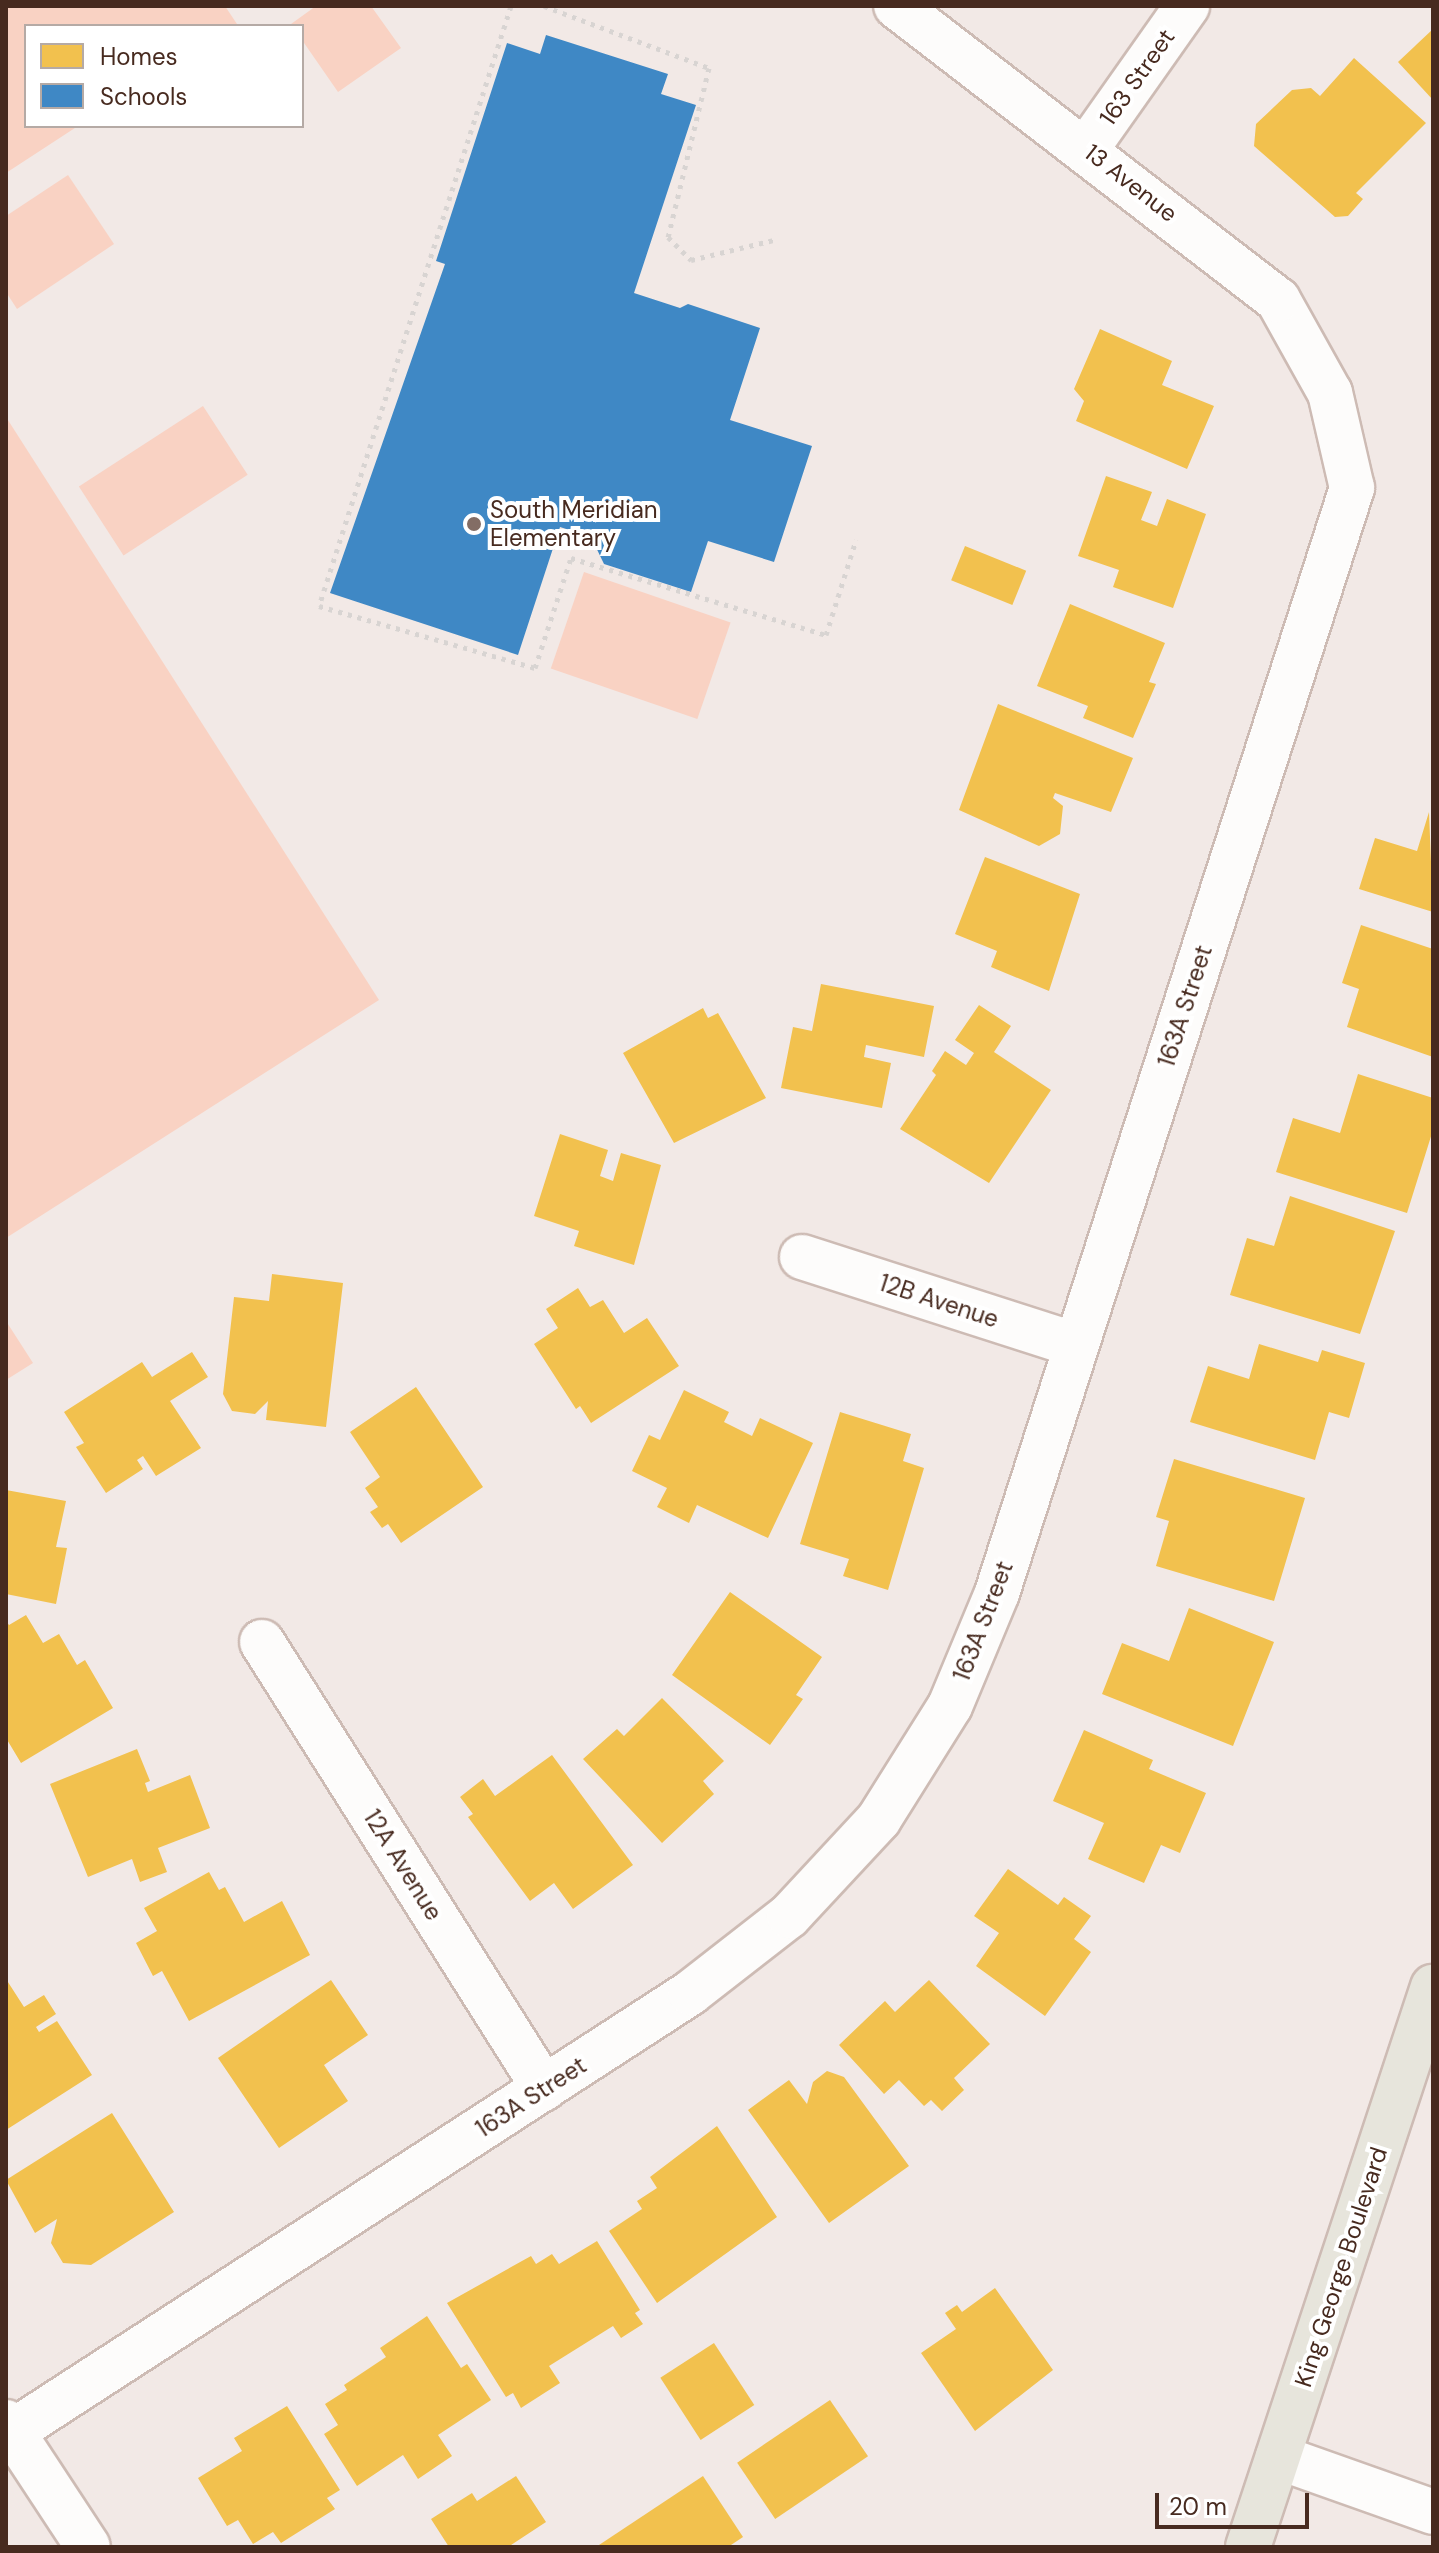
<!DOCTYPE html>
<style>
body{margin:0}
#map{position:relative;width:1439px;height:2553px;overflow:hidden;background:#f2e9e6;font-family:"DM Sans",sans-serif}
div>[style]{position:absolute}
.green>*{inset:0;background:#f9d2c3;transform-origin:0 0}
.homes>*{inset:0;background:#f2c14e;transform-origin:0 0}
.schools>*{inset:0;background:#3f88c5}
.path>*{height:5px;margin-top:-2.5px;transform-origin:0;background:repeating-linear-gradient(90deg,#d8d4d2 0 4px,transparent 0 10px)}
.roads{filter:drop-shadow(2px 0 #cdbbb4) drop-shadow(-2px 0 #cdbbb4) drop-shadow(0 2px #cdbbb4) drop-shadow(0 -2px #cdbbb4)}
.minor>*{height:44px;margin:-22px;padding:0 22px;transform-origin:22px;border-radius:22px;background:#fdfcfb}
.major>*{height:44px;margin:-22px;padding:0 22px;transform-origin:22px;border-radius:22px;background:#e7e5dc}
.dots>*{width:22px;height:22px;translate:-50% -50%;box-sizing:border-box;border:4px solid #fff;border-radius:50%}
span{translate:-50% -50%;white-space:nowrap;text-align:center;line-height:1.15;-webkit-text-stroke:8px #fff;paint-order:stroke}
.street-label{font-size:24px;color:#472a1f}
.poi-label{font-size:24px;color:#472a1f}
.left{translate:0 -50%;text-align:left}
.frame{position:absolute;inset:0;border:8px solid #472a1f;pointer-events:none}
.legend{position:absolute;left:24px;top:24px;width:280px;height:104px;box-sizing:border-box;background:#fff;border:2px solid #b5aaa5;margin:0;padding:10px 14px;list-style:none;font-size:24px;color:#472a1f}
.legend li{display:flex;align-items:center;gap:16px;height:40px}
.legend b{width:40px;border:2px solid #b5aaa5}
.scale{position:absolute;left:1155px;top:2493px;width:154px;height:36px;box-sizing:border-box;border:4px solid #472a1f;border-top:0;padding-left:10px;font-size:24px;line-height:28px;white-space:nowrap;color:#472a1f;-webkit-text-stroke:6px #fff;paint-order:stroke}
</style>
<div id="map">
<div class="green">
<div style="clip-path:polygon(6px 6px,225px 6px,237px 24px,26px 26px,26px 126px,78px 126px,6px 173px)"></div>
<div style="clip-path:polygon(316px 6px,371px 6px,401px 48px,338px 92px,302px 40px,302px 26px,291px 24px)"></div>
<div style="clip-path:polygon(68px 175px,114px 244px,17px 309px,6px 292px,6px 216px)"></div>
<div style="left:203px;top:406px;width:82px;height:148px;rotate:57deg"></div>
<div style="clip-path:polygon(6px 417px,379px 1000px,6px 1238px)"></div>
<div style="left:584px;top:572px;width:155px;height:102px;rotate:19deg"></div>
<div style="clip-path:polygon(6px 1321px,33px 1363px,6px 1380px)"></div>
</div>
<div class="homes">
<div style="clip-path:polygon(1433px 29px,1433px 100px,1398px 62px)"></div>
<div style="clip-path:polygon(1354px 58px,1426px 123px,1356px 193px,1363px 199px,1348px 216px,1335px 217px,1254px 146px,1256px 124px,1292px 90px,1311px 88px,1320px 96px)"></div>
<div style="clip-path:polygon(1100px 329px,1172px 361px,1162px 385px,1214px 406px,1187px 469px,1076px 421px,1084px 401px,1074px 389px)"></div>
<div style="clip-path:polygon(1106px 476px,1152px 492px,1141px 520px,1157px 526px,1167px 499px,1206px 514px,1173px 608px,1113px 587px,1119px 570px,1078px 556px)"></div>
<div style="left:965px;top:546px;width:66px;height:37px;rotate:22deg"></div>
<div style="clip-path:polygon(1070px 604px,1165px 643px,1149px 682px,1156px 684px,1133px 738px,1083px 718px,1088px 706px,1037px 686px)"></div>
<div style="clip-path:polygon(998px 704px,1133px 758px,1111px 812px,1055px 793px,1053px 798px,1063px 806px,1060px 834px,1039px 846px,959px 810px)"></div>
<div style="clip-path:polygon(1429px 812px,1433px 912px,1359px 889px,1375px 838px,1417px 851px)"></div>
<div style="clip-path:polygon(985px 857px,1080px 894px,1049px 991px,991px 967px,997px 951px,955px 934px)"></div>
<div style="clip-path:polygon(1361px 925px,1433px 949px,1433px 1057px,1347px 1027px,1359px 989px,1342px 983px)"></div>
<div style="clip-path:polygon(821px 984px,934px 1006px,924px 1057px,866px 1045px,864px 1057px,891px 1063px,882px 1108px,781px 1088px,793px 1027px,812px 1031px)"></div>
<div style="clip-path:polygon(979px 1005px,1011px 1026px,994px 1052px,1051px 1090px,989px 1183px,900px 1129px,936px 1075px,932px 1071px,945px 1051px,966px 1065px,974px 1053px,955px 1040px)"></div>
<div style="clip-path:polygon(703px 1008px,708px 1018px,718px 1013px,766px 1098px,674px 1143px,623px 1053px)"></div>
<div style="clip-path:polygon(1358px 1074px,1433px 1098px,1433px 1130px,1407px 1213px,1276px 1172px,1293px 1118px,1340px 1133px)"></div>
<div style="clip-path:polygon(560px 1134px,608px 1150px,600px 1176px,613px 1181px,621px 1153px,661px 1165px,634px 1265px,574px 1246px,579px 1231px,534px 1216px)"></div>
<div style="clip-path:polygon(1290px 1196px,1395px 1231px,1360px 1334px,1230px 1295px,1247px 1238px,1274px 1246px)"></div>
<div style="clip-path:polygon(272px 1274px,343px 1283px,326px 1427px,266px 1420px,268px 1401px,255px 1414px,232px 1411px,223px 1394px,234px 1297px,269px 1301px)"></div>
<div style="clip-path:polygon(578px 1288px,590px 1307px,603px 1300px,624px 1333px,647px 1318px,679px 1366px,591px 1423px,580px 1406px,576px 1409px,534px 1344px,558px 1328px,546px 1309px)"></div>
<div style="clip-path:polygon(1259px 1344px,1318px 1362px,1322px 1350px,1365px 1363px,1349px 1418px,1329px 1412px,1315px 1460px,1190px 1422px,1208px 1366px,1249px 1379px)"></div>
<div style="clip-path:polygon(192px 1352px,208px 1377px,170px 1401px,201px 1448px,156px 1476px,143px 1456px,137px 1460px,143px 1469px,106px 1493px,76px 1447px,84px 1443px,64px 1412px,142px 1362px,152px 1377px)"></div>
<div style="clip-path:polygon(416px 1387px,483px 1487px,401px 1543px,388px 1524px,382px 1528px,370px 1512px,378px 1507px,365px 1488px,380px 1477px,350px 1432px)"></div>
<div style="clip-path:polygon(684px 1390px,729px 1412px,724px 1422px,752px 1436px,760px 1418px,813px 1443px,768px 1538px,697px 1505px,689px 1523px,657px 1507px,667px 1488px,632px 1471px,649px 1435px,660px 1440px)"></div>
<div style="clip-path:polygon(840px 1412px,911px 1434px,903px 1461px,924px 1468px,888px 1590px,843px 1576px,849px 1559px,800px 1544px)"></div>
<div style="clip-path:polygon(1174px 1459px,1305px 1498px,1274px 1601px,1156px 1566px,1169px 1521px,1156px 1517px)"></div>
<div style="clip-path:polygon(6px 1490px,66px 1501px,56px 1547px,67px 1548px,56px 1604px,6px 1594px)"></div>
<div style="clip-path:polygon(730px 1592px,822px 1657px,796px 1695px,803px 1699px,770px 1745px,672px 1675px)"></div>
<div style="clip-path:polygon(1189px 1608px,1274px 1642px,1233px 1746px,1102px 1694px,1122px 1643px,1169px 1661px)"></div>
<div style="clip-path:polygon(26px 1615px,43px 1643px,59px 1634px,77px 1665px,85px 1660px,113px 1708px,21px 1763px,6px 1738px,6px 1621px,9px 1625px)"></div>
<div style="clip-path:polygon(662px 1698px,724px 1761px,703px 1781px,714px 1794px,662px 1843px,583px 1759px,617px 1729px,624px 1736px)"></div>
<div style="clip-path:polygon(1084px 1730px,1153px 1760px,1149px 1769px,1206px 1793px,1180px 1853px,1161px 1845px,1144px 1883px,1088px 1859px,1104px 1823px,1053px 1801px)"></div>
<div style="clip-path:polygon(137px 1749px,150px 1781px,145px 1783px,148px 1792px,190px 1775px,210px 1828px,158px 1848px,167px 1872px,140px 1882px,132px 1859px,88px 1877px,50px 1784px)"></div>
<div style="clip-path:polygon(552px 1755px,633px 1865px,573px 1909px,554px 1883px,530px 1901px,468px 1817px,473px 1814px,460px 1797px,483px 1779px,495px 1796px)"></div>
<div style="clip-path:polygon(1008px 1869px,1058px 1905px,1064px 1897px,1091px 1916px,1074px 1939px,1091px 1952px,1045px 2016px,976px 1966px,999px 1933px,974px 1916px)"></div>
<div style="clip-path:polygon(209px 1872px,219px 1890px,225px 1887px,244px 1922px,282px 1901px,310px 1955px,189px 2021px,162px 1971px,153px 1976px,136px 1943px,157px 1931px,144px 1908px)"></div>
<div style="clip-path:polygon(6px 1979px,24px 2007px,44px 1995px,56px 2014px,36px 2027px,39px 2032px,57px 2021px,92px 2075px,6px 2130px)"></div>
<div style="clip-path:polygon(331px 1980px,368px 2035px,324px 2065px,348px 2101px,279px 2148px,218px 2058px)"></div>
<div style="clip-path:polygon(929px 1980px,990px 2044px,954px 2078px,964px 2090px,942px 2111px,931px 2100px,924px 2106px,899px 2080px,884px 2094px,839px 2045px,885px 2001px,895px 2012px)"></div>
<div style="clip-path:polygon(827px 2071px,844px 2077px,909px 2166px,829px 2223px,748px 2110px,789px 2080px,807px 2104px,813px 2082px)"></div>
<div style="clip-path:polygon(112px 2113px,174px 2212px,91px 2265px,63px 2263px,51px 2243px,57px 2219px,35px 2233px,6px 2180px)"></div>
<div style="clip-path:polygon(717px 2126px,777px 2217px,657px 2303px,609px 2231px,642px 2209px,637px 2201px,657px 2188px,650px 2177px)"></div>
<div style="clip-path:polygon(597px 2241px,640px 2310px,635px 2313px,643px 2324px,621px 2338px,613px 2326px,549px 2366px,560px 2383px,521px 2408px,513px 2393px,506px 2397px,447px 2303px,531px 2256px,536px 2264px,552px 2254px,559px 2264px)"></div>
<div style="clip-path:polygon(995px 2288px,1053px 2370px,975px 2431px,921px 2353px,956px 2329px,945px 2313px,957px 2305px,962px 2312px)"></div>
<div style="clip-path:polygon(427px 2316px,461px 2368px,467px 2364px,491px 2400px,438px 2435px,452px 2456px,418px 2479px,403px 2455px,357px 2486px,324px 2434px,338px 2425px,325px 2404px,347px 2390px,344px 2385px,386px 2357px,380px 2348px)"></div>
<div style="left:714px;top:2343px;width:74px;height:64px;rotate:57deg"></div>
<div style="left:830px;top:2400px;width:68px;height:112px;rotate:56deg"></div>
<div style="clip-path:polygon(287px 2406px,340px 2490px,327px 2498px,335px 2509px,281px 2543px,273px 2532px,253px 2544px,238px 2520px,227px 2526px,198px 2478px,242px 2451px,234px 2438px)"></div>
<div style="clip-path:polygon(516px 2476px,546px 2522px,508px 2547px,449px 2547px,431px 2519px,472px 2493px,477px 2501px)"></div>
<div style="clip-path:polygon(703px 2476px,743px 2537px,728px 2547px,596px 2547px)"></div>
</div>
<div class="schools">
<div style="clip-path:polygon(546px 35px,668px 74px,661px 94px,696px 105px,634px 293px,680px 308px,688px 304px,760px 328px,730px 420px,812px 446px,774px 562px,708px 541px,691px 592px,604px 564px,591px 537px,560px 527px,518px 655px,330px 593px,445px 264px,436px 261px,507px 43px,540px 54px)"></div>
</div>
<div class="path">
<div style="left:511px;top:6px;width:630px;rotate:107.74deg"></div>
<div style="left:319px;top:606px;width:225px;rotate:16deg"></div>
<div style="left:535px;top:668px;width:116px;rotate:-71.9deg"></div>
<div style="left:571px;top:558px;width:266px;rotate:16.8deg"></div>
<div style="left:826px;top:635px;width:100px;rotate:-72.5deg"></div>
<div style="left:544px;top:6px;width:176px;rotate:20.6deg"></div>
<div style="left:709px;top:68px;width:174px;rotate:103.6deg"></div>
<div style="left:668px;top:237px;width:33px;rotate:45deg"></div>
<div style="left:691px;top:260px;width:89px;rotate:-13.6deg"></div>
</div>
<div class="roads">
<div class="minor">
<div style="left:1087px;top:148px;width:174px;rotate:-54.8deg"></div>
<div style="left:802px;top:1257px;width:288px;rotate:17.8deg"></div>
<div style="left:262px;top:1642px;width:528px;rotate:57.7deg"></div>
<div style="left:6px;top:2422px;width:149px;rotate:56.7deg"></div>
<div style="left:12px;top:2432px;width:808px;rotate:-32.92deg"></div>
<div style="left:690px;top:1993px;width:125px;rotate:-37.9deg"></div>
<div style="left:789px;top:1916px;width:132px;rotate:-47.1deg"></div>
<div style="left:879px;top:1819px;width:133px;rotate:-57.9deg"></div>
<div style="left:950px;top:1706px;width:122px;rotate:-67.4deg"></div>
<div style="left:997px;top:1593px;width:1161px;rotate:-72.19deg"></div>
<div style="left:1352px;top:488px;width:98px;rotate:-103deg"></div>
<div style="left:1330px;top:393px;width:107px;rotate:-119.2deg"></div>
<div style="left:1278px;top:300px;width:482px;rotate:-142.4deg"></div>
<div style="left:1278px;top:2457px;width:164px;rotate:19.5deg"></div>
</div>
<div class="major">
<div style="left:1248px;top:2547px;width:590px;rotate:-71.72deg"></div>
</div>
</div>
<div class="dots">
<div style="left:474px;top:524px;background:#836d65"></div>
</div>
<div class="street-label">
<span style="left:1137px;top:77px;rotate:-55deg">163 Street</span>
<span style="left:1131px;top:183px;rotate:38deg">13 Avenue</span>
<span style="left:1185px;top:1006px;rotate:-72deg">163A Street</span>
<span style="left:939px;top:1301px;rotate:18deg">12B Avenue</span>
<span style="left:983px;top:1621px;rotate:-69deg">163A Street</span>
<span style="left:403px;top:1865px;rotate:58deg">12A Avenue</span>
<span style="left:531px;top:2097px;rotate:-33deg">163A Street</span>
<span style="left:1341px;top:2267px;rotate:-72deg">King George Boulevard</span>
</div>
<div class="poi-label">
<span class="left" style="left:490px;top:524px">South Meridian<br>Elementary</span>
</div>
<div class="frame"></div>
<ul class="legend">
<li><b style="height:22px;background:#f2c14e"></b>Homes</li>
<li><b style="height:22px;background:#3f88c5"></b>Schools</li>
</ul>
<div class="scale">20 m</div>
</div>
